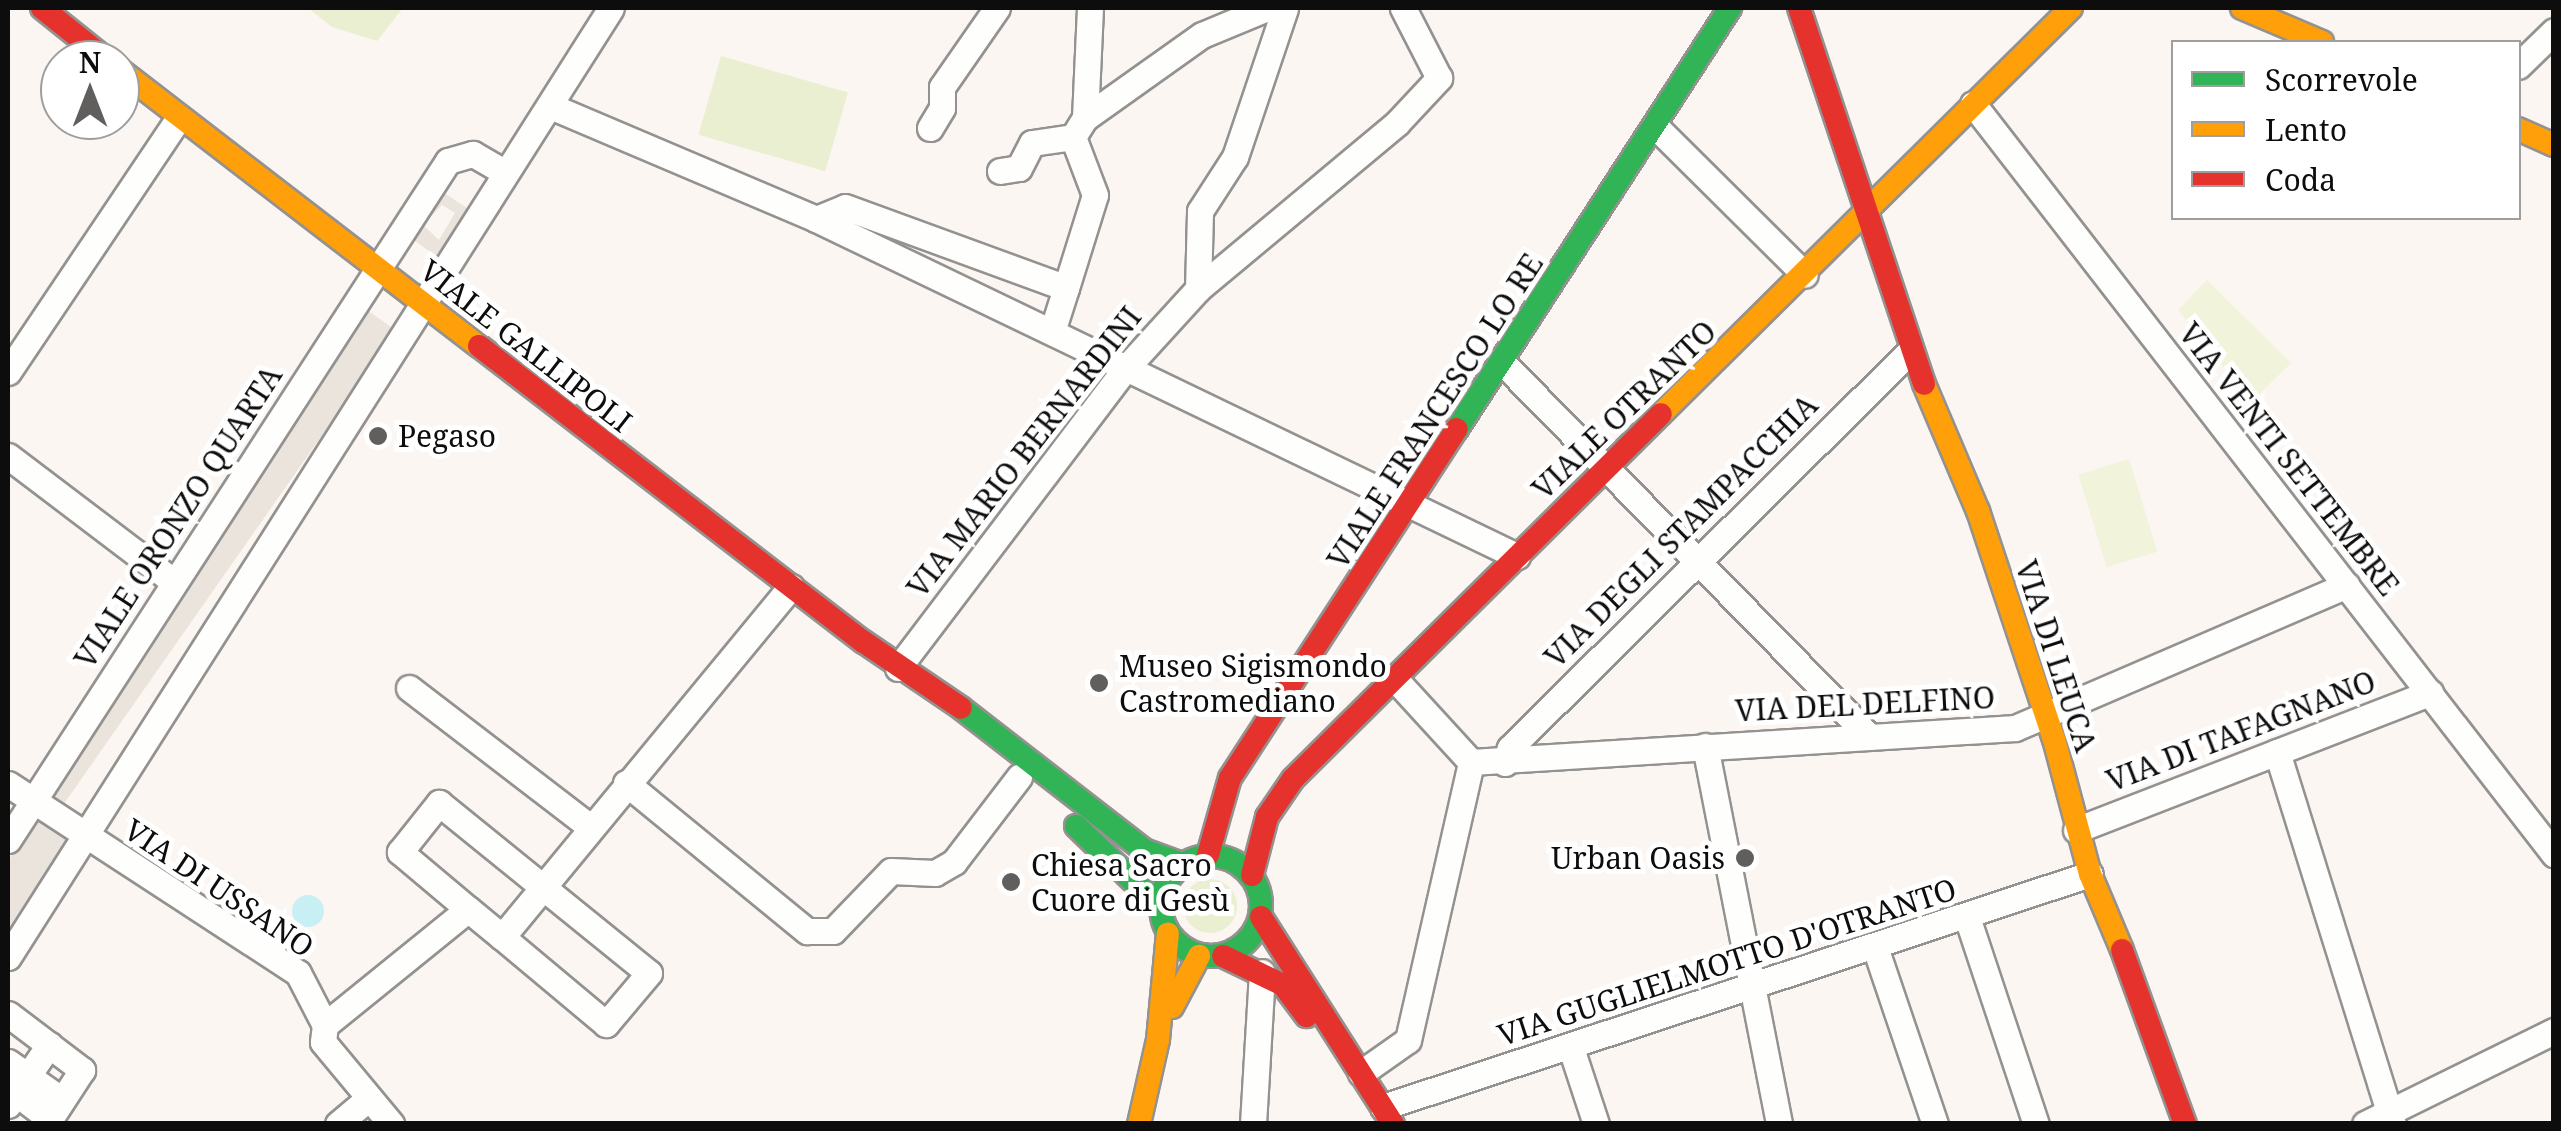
<!DOCTYPE html>
<meta charset="utf-8">
<style>
body{margin:0}
#map{position:relative;width:2561px;height:1131px;overflow:hidden;background:#fbf6f1;font-family:"Noto Serif",serif}
div>[style]{position:absolute}
.green>*{inset:0;background:#eaefd1;transform-origin:0 0}
.round{border-radius:50%}
.pitch>*{inset:0;background:#f2f3db;transform-origin:0 0}
.plaza>*{inset:0;background:#ebe4dc;transform-origin:0 0}
.water>*{inset:0;background:#c8eff4}
.roads{filter:drop-shadow(2px 0 #949290) drop-shadow(-2px 0 #949290) drop-shadow(0 2px #949290) drop-shadow(0 -2px #949290)}
.street>*{height:25px;margin:-12.5px;padding:0 12.5px;transform-origin:12.5px;border-radius:12.5px;background:#fefefd}
.fast>*{height:22px;margin:-11px;padding:0 11px;transform-origin:11px;border-radius:11px;background:#30b455}
.fast>.ring{margin:-11px;padding:0;box-sizing:content-box;background:none;border:22px solid #30b455;border-radius:50%}
.slow>*{height:22px;margin:-11px;padding:0 11px;transform-origin:11px;border-radius:11px;background:#ff9f0a}
.jam>*{height:22px;margin:-11px;padding:0 11px;transform-origin:11px;border-radius:11px;background:#e5322d}
.dots>*{width:28px;height:28px;translate:-50% -50%;box-sizing:border-box;border:5px solid #fff;border-radius:50%}
span{translate:-50% -50%;white-space:nowrap;text-align:center;line-height:1.15;-webkit-text-stroke:10px #fff;paint-order:stroke}
.street-label{font-size:30px;color:#0d0d0d}
.poi-label{font-size:30px;color:#0d0d0d}
.left{translate:0 -50%;text-align:left}
.right{translate:-100% -50%;text-align:right}
.frame{position:absolute;inset:0;border:10px solid #0d0d0d;pointer-events:none}
.legend{position:absolute;left:2171px;top:40px;width:350px;height:180px;box-sizing:border-box;background:#fff;border:2px solid #9e9e9e;margin:0;padding:12px 18px;list-style:none;font-size:30px;color:#0d0d0d}
.legend li{display:flex;align-items:center;gap:20px;height:50px}
.legend b{width:50px;border:2px solid #9e9e9e}
.north{position:absolute;left:40px;top:40px;width:100px;height:100px;box-sizing:border-box;background:#fff;border:2px solid #9e9e9e;border-radius:50%;rotate:0deg;font-size:28px;font-weight:700;line-height:40px;text-align:center;color:#0d0d0d}
.north::after{content:'';display:block;margin:auto;width:35px;height:45px;background:#605f5d;clip-path:polygon(50% 0,100% 100%,50% 72%,0 100%)}
</style>
<div id="map">
<div class="green">
<div style="clip-path:polygon(308px 8px,403px 8px,377px 41px,332px 27px)"></div>
<div style="left:721px;top:56px;width:132px;height:82px;rotate:16deg"></div>
<div class="round" style="left:1183px;top:879px;width:54px;height:54px"></div>
</div>
<div class="pitch">
<div style="clip-path:polygon(2207px 280px,2291px 363px,2251px 402px,2178px 310px)"></div>
<div style="left:2129px;top:459px;width:97px;height:53px;rotate:73deg"></div>
</div>
<div class="plaza">
<div style="clip-path:polygon(evenodd,440px 190px,470px 210px,438px 258px,410px 237px,440px 190px,442px 205px,455px 213px,439px 240px,423px 225px,442px 205px)"></div>
<div style="left:367px;top:310px;width:35px;height:581px;rotate:35deg"></div>
<div style="clip-path:polygon(39px 814px,73px 837px,8px 935px,8px 861px)"></div>
</div>
<div class="water">
<div class="round" style="left:292px;top:895px;width:32px;height:32px"></div>
</div>
<div class="roads">
<div class="street">
<div style="left:2518px;top:66px;width:50px;rotate:-44.2deg"></div>
<div style="left:1973px;top:104px;width:949px;rotate:52.24deg"></div>
<div style="left:550px;top:106px;width:289px;rotate:23deg"></div>
<div style="left:816px;top:219px;width:778px;rotate:25.68deg"></div>
<div style="left:1085px;top:118px;width:143px;rotate:-35.4deg"></div>
<div style="left:1202px;top:35px;width:70px;rotate:-22.6deg"></div>
<div style="left:1655px;top:126px;width:211px;rotate:44.8deg"></div>
<div style="left:930px;top:128px;width:23px;rotate:-59deg"></div>
<div style="left:942px;top:108px;width:21px;rotate:-90deg"></div>
<div style="left:942px;top:87px;width:96px;rotate:-55.2deg"></div>
<div style="left:1000px;top:171px;width:19px;rotate:-9deg"></div>
<div style="left:1019px;top:168px;width:28px;rotate:-63deg"></div>
<div style="left:1032px;top:143px;width:41px;rotate:-8.3deg"></div>
<div style="left:816px;top:219px;width:31px;rotate:-22deg"></div>
<div style="left:845px;top:207px;width:235px;rotate:20.1deg"></div>
<div style="left:1066px;top:288px;width:46px;rotate:107.7deg"></div>
<div style="left:1066px;top:288px;width:97px;rotate:-72.7deg"></div>
<div style="left:1095px;top:195px;width:62px;rotate:-110.8deg"></div>
<div style="left:1073px;top:137px;width:22px;rotate:-58deg"></div>
<div style="left:1085px;top:118px;width:110px;rotate:-87.4deg"></div>
<div style="left:1198px;top:289px;width:78px;rotate:-88.5deg"></div>
<div style="left:1200px;top:211px;width:64px;rotate:-57.1deg"></div>
<div style="left:1235px;top:157px;width:157px;rotate:-71.4deg"></div>
<div style="left:1502px;top:362px;width:525px;rotate:45.54deg"></div>
<div style="left:8px;top:372px;width:306px;rotate:-56.1deg"></div>
<div style="left:8px;top:456px;width:208px;rotate:37.2deg"></div>
<div style="left:898px;top:668px;width:375px;rotate:-52.8deg"></div>
<div style="left:1125px;top:369px;width:108px;rotate:-47.6deg"></div>
<div style="left:1198px;top:289px;width:259px;rotate:-39.8deg"></div>
<div style="left:1397px;top:123px;width:62px;rotate:-47deg"></div>
<div style="left:1439px;top:78px;width:79px;rotate:-117.2deg"></div>
<div style="left:1394px;top:678px;width:114px;rotate:47.5deg"></div>
<div style="left:1471px;top:762px;width:545px;rotate:-3.58deg"></div>
<div style="left:2015px;top:728px;width:361px;rotate:-23.3deg"></div>
<div style="left:409px;top:688px;width:228px;rotate:37.5deg"></div>
<div style="left:1705px;top:746px;width:385px;rotate:78.9deg"></div>
<div style="left:2277px;top:752px;width:390px;rotate:72.7deg"></div>
<div style="left:1505px;top:763px;width:16px;rotate:-72deg"></div>
<div style="left:1510px;top:748px;width:564px;rotate:-44.78deg"></div>
<div style="left:626px;top:783px;width:234px;rotate:39.3deg"></div>
<div style="left:807px;top:931px;width:26px"></div>
<div style="left:833px;top:931px;width:83px;rotate:-46deg"></div>
<div style="left:891px;top:871px;width:44px;rotate:2.6deg"></div>
<div style="left:935px;top:873px;width:22px;rotate:-30deg"></div>
<div style="left:954px;top:862px;width:107px;rotate:-52.6deg"></div>
<div style="left:8px;top:784px;width:346px;rotate:33.1deg"></div>
<div style="left:298px;top:973px;width:59px;rotate:62.6deg"></div>
<div style="left:325px;top:1025px;width:17px;rotate:97deg"></div>
<div style="left:323px;top:1042px;width:107px;rotate:50.3deg"></div>
<div style="left:2076px;top:830px;width:380px;rotate:-21.2deg"></div>
<div style="left:8px;top:840px;width:809px;rotate:-57.06deg"></div>
<div style="left:448px;top:161px;width:26px;rotate:-16deg"></div>
<div style="left:473px;top:154px;width:36px;rotate:30deg"></div>
<div style="left:468px;top:909px;width:89px;rotate:-140deg"></div>
<div style="left:400px;top:852px;width:63px;rotate:-51.5deg"></div>
<div style="left:439px;top:803px;width:270px;rotate:39deg"></div>
<div style="left:649px;top:973px;width:67px;rotate:130.1deg"></div>
<div style="left:606px;top:1024px;width:136px;rotate:-140.1deg"></div>
<div style="left:1967px;top:917px;width:218px;rotate:71.6deg"></div>
<div style="left:1875px;top:947px;width:187px;rotate:71.3deg"></div>
<div style="left:8px;top:957px;width:1124px;rotate:-57.57deg"></div>
<div style="left:8px;top:1014px;width:93px;rotate:37.1deg"></div>
<div style="left:82px;top:1070px;width:59px;rotate:123.1deg"></div>
<div style="left:50px;top:1119px;width:53px;rotate:-142.7deg"></div>
<div style="left:325px;top:1025px;width:184px;rotate:-39deg"></div>
<div style="left:468px;top:909px;width:44px;rotate:39.5deg"></div>
<div style="left:502px;top:937px;width:454px;rotate:-50.5deg"></div>
<div style="left:1571px;top:1048px;width:80px;rotate:71.8deg"></div>
<div style="left:8px;top:1062px;width:66px;rotate:35.1deg"></div>
<div style="left:1361px;top:1073px;width:57px;rotate:-35.1deg"></div>
<div style="left:1408px;top:1040px;width:285px;rotate:-77.2deg"></div>
<div style="left:8px;top:1105px;width:73px;rotate:-55.7deg"></div>
<div style="left:1383px;top:1107px;width:744px;rotate:-18.24deg"></div>
<div style="left:338px;top:1124px;width:40px;rotate:-40deg"></div>
<div style="left:1253px;top:1124px;width:152px;rotate:-86.6deg"></div>
<div style="left:2365px;top:1124px;width:211px;rotate:-26.2deg"></div>
</div>
<div class="fast">
<div style="left:1457px;top:429px;width:502px;rotate:-57.04deg"></div>
<div style="left:961px;top:708px;width:232px;rotate:37.8deg"></div>
<div style="left:1144px;top:850px;width:40px;rotate:20.2deg"></div>
<div style="left:1076px;top:826px;width:117px;rotate:44deg"></div>
<div class="ring" style="left:1161px;top:856px;width:78px;height:78px"></div>
</div>
<div class="slow">
<div style="left:2242px;top:8px;width:87px;rotate:23deg"></div>
<div style="left:120px;top:70px;width:453px;rotate:37.6deg"></div>
<div style="left:2518px;top:129px;width:39px;rotate:24deg"></div>
<div style="left:1924px;top:384px;width:138px;rotate:67deg"></div>
<div style="left:1978px;top:511px;width:240px;rotate:71.6deg"></div>
<div style="left:2054px;top:739px;width:140px;rotate:75.1deg"></div>
<div style="left:2090px;top:874px;width:82px;rotate:67.2deg"></div>
<div style="left:1661px;top:414px;width:577px;rotate:-44.72deg"></div>
<div style="left:1172px;top:1007px;width:58px;rotate:-62.1deg"></div>
<div style="left:1139px;top:1124px;width:86px;rotate:-77.3deg"></div>
<div style="left:1158px;top:1040px;width:107px;rotate:-84.7deg"></div>
</div>
<div class="jam">
<div style="left:42px;top:8px;width:83px;rotate:38.7deg"></div>
<div style="left:1799px;top:8px;width:396px;rotate:71.6deg"></div>
<div style="left:479px;top:346px;width:486px;rotate:37.6deg"></div>
<div style="left:864px;top:642px;width:117px;rotate:34.2deg"></div>
<div style="left:1208px;top:855px;width:80px;rotate:-74.1deg"></div>
<div style="left:1230px;top:778px;width:416px;rotate:-57deg"></div>
<div style="left:1252px;top:875px;width:60px;rotate:-75.5deg"></div>
<div style="left:1267px;top:817px;width:46px;rotate:-55.6deg"></div>
<div style="left:1293px;top:779px;width:518px;rotate:-44.77deg"></div>
<div style="left:1261px;top:917px;width:246px;rotate:57.5deg"></div>
<div style="left:2122px;top:950px;width:185px;rotate:70.1deg"></div>
<div style="left:1223px;top:956px;width:67px;rotate:25.8deg"></div>
<div style="left:1283px;top:985px;width:39px;rotate:53deg"></div>
</div>
</div>
<div class="dots">
<div style="left:378px;top:436px;background:#605f5d"></div>
<div style="left:1099px;top:683px;background:#605f5d"></div>
<div style="left:1745px;top:858px;background:#605f5d"></div>
<div style="left:1011px;top:882px;background:#605f5d"></div>
</div>
<div class="street-label">
<span style="left:526px;top:346px;rotate:38deg">VIALE GALLIPOLI</span>
<span style="left:1624px;top:410px;rotate:-44deg">VIALE OTRANTO</span>
<span style="left:1435px;top:411px;rotate:-57deg">VIALE FRANCESCO LO RE</span>
<span style="left:1024px;top:452px;rotate:-52deg">VIA MARIO BERNARDINI</span>
<span style="left:2289px;top:459px;rotate:52deg">VIA VENTI SETTEMBRE</span>
<span style="left:178px;top:517px;rotate:-57deg">VIALE ORONZO QUARTA</span>
<span style="left:1681px;top:531px;rotate:-45deg">VIA DEGLI STAMPACCHIA</span>
<span style="left:2056px;top:656px;rotate:72deg">VIA DI LEUCA</span>
<span style="left:1865px;top:704px;rotate:-3deg">VIA DEL DELFINO</span>
<span style="left:2241px;top:731px;rotate:-21deg">VIA DI TAFAGNANO</span>
<span style="left:219px;top:888px;rotate:34deg">VIA DI USSANO</span>
<span style="left:1727px;top:962px;rotate:-18deg">VIA GUGLIELMOTTO D'OTRANTO</span>
</div>
<div class="poi-label">
<span class="left" style="left:398px;top:436px">Pegaso</span>
<span class="left" style="left:1119px;top:683px">Museo Sigismondo<br>Castromediano</span>
<span class="right" style="left:1725px;top:858px">Urban Oasis</span>
<span class="left" style="left:1031px;top:882px">Chiesa Sacro<br>Cuore di Gesù</span>
</div>
<div class="frame"></div>
<ul class="legend">
<li><b style="height:12px;background:#30b455"></b>Scorrevole</li>
<li><b style="height:12px;background:#ff9f0a"></b>Lento</li>
<li><b style="height:12px;background:#e5322d"></b>Coda</li>
</ul>
<div class="north">N</div>
</div>
